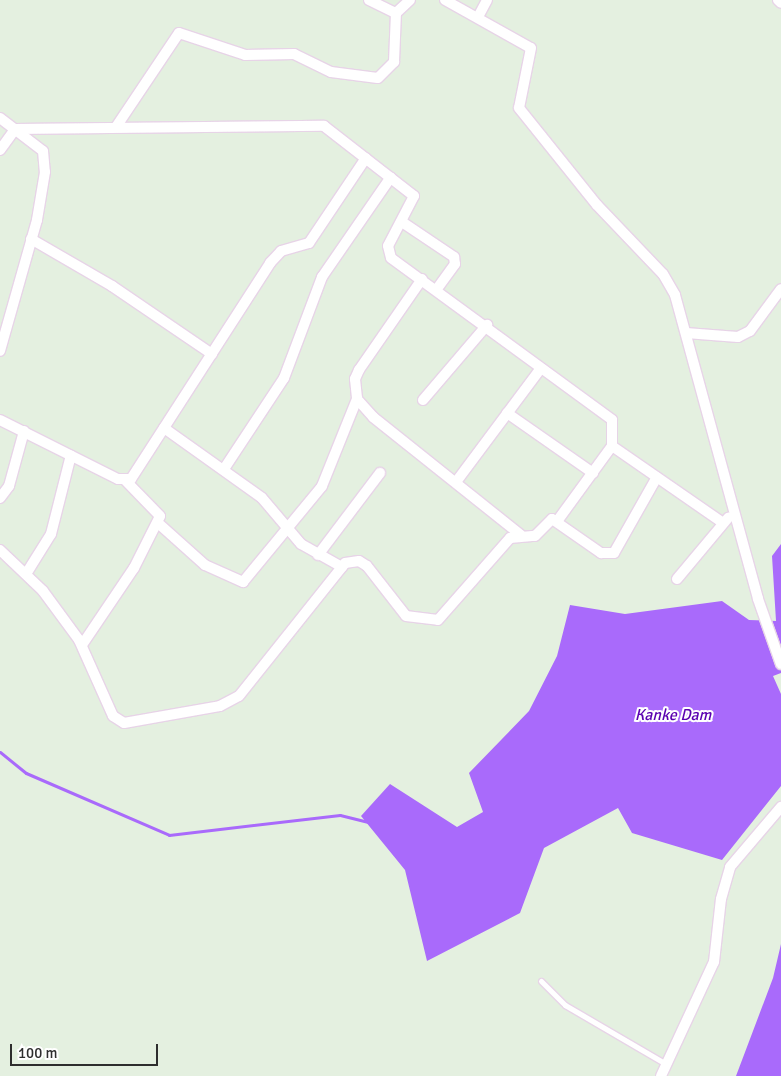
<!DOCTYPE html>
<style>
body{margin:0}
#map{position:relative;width:781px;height:1076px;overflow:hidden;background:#e4f0e0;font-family:Signika,sans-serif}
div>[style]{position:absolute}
.water>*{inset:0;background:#a96afb}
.stream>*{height:3px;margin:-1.5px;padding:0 1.5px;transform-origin:1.5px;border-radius:1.5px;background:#a96afb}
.roads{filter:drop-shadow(1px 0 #e7d4e7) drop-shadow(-1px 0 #e7d4e7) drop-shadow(0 1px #e7d4e7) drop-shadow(0 -1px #e7d4e7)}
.service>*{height:5px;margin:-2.5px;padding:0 2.5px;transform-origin:2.5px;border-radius:2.5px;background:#fff}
.minor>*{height:10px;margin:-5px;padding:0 5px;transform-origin:5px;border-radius:5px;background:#fff}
span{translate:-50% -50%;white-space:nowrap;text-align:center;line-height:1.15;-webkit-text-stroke:4px #fff;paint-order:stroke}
.water-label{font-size:16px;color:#5a00b0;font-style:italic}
.scale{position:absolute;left:10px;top:1044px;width:148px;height:22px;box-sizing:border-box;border:2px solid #2e2e2e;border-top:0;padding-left:6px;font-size:15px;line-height:18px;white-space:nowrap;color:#2e2e2e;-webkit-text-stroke:4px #fff;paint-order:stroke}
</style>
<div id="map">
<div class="water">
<div style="clip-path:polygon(781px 544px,781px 673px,773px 676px,781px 694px,781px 786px,722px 860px,632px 833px,618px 808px,544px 848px,520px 913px,427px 961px,405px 870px,361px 816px,390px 784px,457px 827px,483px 812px,469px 773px,529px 711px,557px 656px,570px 605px,625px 614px,722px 601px,749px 620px,776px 621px,772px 556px)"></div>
<div style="clip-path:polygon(781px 944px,781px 1076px,736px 1076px,773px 978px)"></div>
</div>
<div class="stream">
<div style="left:0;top:752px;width:33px;rotate:39deg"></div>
<div style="left:26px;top:773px;width:156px;rotate:23.4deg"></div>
<div style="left:169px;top:835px;width:172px;rotate:-6.7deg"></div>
<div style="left:340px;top:815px;width:30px;rotate:14deg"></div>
</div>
<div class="roads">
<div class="service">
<div style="left:541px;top:981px;width:34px;rotate:45deg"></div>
<div style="left:565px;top:1005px;width:117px;rotate:30.3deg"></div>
</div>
<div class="minor">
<div style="left:369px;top:0;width:30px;rotate:26deg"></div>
<div style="left:396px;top:13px;width:19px;rotate:-43deg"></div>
<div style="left:445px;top:0;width:98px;rotate:29.2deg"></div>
<div style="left:531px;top:48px;width:61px;rotate:101.3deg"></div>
<div style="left:519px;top:108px;width:124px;rotate:51.2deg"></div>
<div style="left:597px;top:205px;width:95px;rotate:46.3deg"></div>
<div style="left:663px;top:274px;width:24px;rotate:60deg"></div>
<div style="left:675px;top:295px;width:315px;rotate:74.7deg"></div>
<div style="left:758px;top:599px;width:69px;rotate:70.5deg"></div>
<div style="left:778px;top:0;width:4px;rotate:45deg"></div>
<div style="left:478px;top:17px;width:19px;rotate:-62deg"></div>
<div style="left:0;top:118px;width:54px;rotate:37.5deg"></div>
<div style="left:43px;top:151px;width:21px;rotate:85deg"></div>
<div style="left:45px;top:172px;width:49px;rotate:99.5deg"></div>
<div style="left:37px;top:220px;width:136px;rotate:105.8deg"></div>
<div style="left:116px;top:127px;width:113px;rotate:-56.2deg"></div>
<div style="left:179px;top:33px;width:70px;rotate:18.4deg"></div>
<div style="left:245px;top:55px;width:49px;rotate:-1.2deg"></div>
<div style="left:294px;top:54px;width:41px;rotate:25.9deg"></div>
<div style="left:331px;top:72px;width:47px;rotate:7.3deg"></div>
<div style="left:378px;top:78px;width:23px;rotate:-45deg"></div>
<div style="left:394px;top:62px;width:49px;rotate:-87.7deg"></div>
<div style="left:0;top:150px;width:26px;rotate:-54deg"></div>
<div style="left:15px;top:129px;width:309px;rotate:-0.6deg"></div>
<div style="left:324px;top:126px;width:114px;rotate:37.9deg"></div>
<div style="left:414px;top:196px;width:56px;rotate:117.5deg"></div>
<div style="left:388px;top:246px;width:12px;rotate:76deg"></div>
<div style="left:391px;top:258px;width:274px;rotate:36.2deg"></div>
<div style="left:612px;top:420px;width:26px;rotate:90deg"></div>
<div style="left:612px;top:446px;width:135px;rotate:34.7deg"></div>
<div style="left:402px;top:222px;width:63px;rotate:33.9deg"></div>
<div style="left:454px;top:257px;width:7px;rotate:82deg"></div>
<div style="left:455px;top:264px;width:31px;rotate:126deg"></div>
<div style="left:31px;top:239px;width:94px;rotate:30.1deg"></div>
<div style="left:112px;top:286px;width:121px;rotate:34.2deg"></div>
<div style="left:422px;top:279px;width:111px;rotate:124.7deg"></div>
<div style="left:359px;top:370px;width:10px;rotate:114deg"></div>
<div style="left:355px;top:379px;width:20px;rotate:84deg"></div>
<div style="left:357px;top:399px;width:24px;rotate:48deg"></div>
<div style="left:373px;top:417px;width:189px;rotate:38.6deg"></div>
<div style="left:686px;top:333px;width:52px;rotate:4.4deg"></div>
<div style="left:738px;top:337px;width:13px;rotate:-27deg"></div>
<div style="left:750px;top:331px;width:52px;rotate:-53.6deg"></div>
<div style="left:423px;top:400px;width:99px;rotate:-49.5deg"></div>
<div style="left:507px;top:413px;width:105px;rotate:34.9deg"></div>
<div style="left:0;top:420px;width:132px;rotate:26.6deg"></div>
<div style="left:118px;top:479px;width:13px"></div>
<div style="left:131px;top:479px;width:257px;rotate:-57.2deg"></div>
<div style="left:270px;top:263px;width:16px;rotate:-47deg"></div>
<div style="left:281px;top:251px;width:29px;rotate:-16deg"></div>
<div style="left:309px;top:243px;width:102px;rotate:-56.2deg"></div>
<div style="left:164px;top:428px;width:120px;rotate:35.5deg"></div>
<div style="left:262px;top:498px;width:60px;rotate:49.7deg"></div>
<div style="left:301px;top:544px;width:47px;rotate:29.3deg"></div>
<div style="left:224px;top:469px;width:109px;rotate:-56.6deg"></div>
<div style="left:284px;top:378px;width:108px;rotate:-69.4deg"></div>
<div style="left:322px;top:277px;width:121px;rotate:-55.4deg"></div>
<div style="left:456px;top:482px;width:142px;rotate:-53.3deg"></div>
<div style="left:0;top:498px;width:15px;rotate:-53deg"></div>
<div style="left:9px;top:486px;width:57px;rotate:-74.7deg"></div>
<div style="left:558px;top:520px;width:92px;rotate:-53.9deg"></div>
<div style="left:158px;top:523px;width:63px;rotate:41.8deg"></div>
<div style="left:205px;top:565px;width:42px;rotate:24.1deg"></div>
<div style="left:243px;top:582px;width:124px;rotate:-50.5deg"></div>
<div style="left:322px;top:486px;width:94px;rotate:-68.1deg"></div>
<div style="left:0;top:550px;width:59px;rotate:43.6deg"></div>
<div style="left:43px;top:591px;width:61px;rotate:53.7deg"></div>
<div style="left:79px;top:640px;width:83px;rotate:65.9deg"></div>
<div style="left:113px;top:716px;width:13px;rotate:32deg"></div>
<div style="left:124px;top:723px;width:97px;rotate:-10deg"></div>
<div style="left:220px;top:706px;width:21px;rotate:-28deg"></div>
<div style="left:239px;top:696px;width:170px;rotate:-51.4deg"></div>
<div style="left:345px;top:563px;width:14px;rotate:-8deg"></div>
<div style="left:359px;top:561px;width:9px;rotate:32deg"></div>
<div style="left:367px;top:566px;width:63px;rotate:52deg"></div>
<div style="left:406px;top:616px;width:32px;rotate:7deg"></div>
<div style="left:438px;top:620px;width:109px;rotate:-48.7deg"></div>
<div style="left:510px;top:538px;width:25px;rotate:-5deg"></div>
<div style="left:535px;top:536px;width:24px;rotate:-45deg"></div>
<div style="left:552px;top:519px;width:60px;rotate:34.8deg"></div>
<div style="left:601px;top:553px;width:13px"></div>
<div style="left:614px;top:553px;width:87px;rotate:-60.5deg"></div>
<div style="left:318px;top:555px;width:103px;rotate:-52.9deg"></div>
<div style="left:26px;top:574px;width:47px;rotate:-58deg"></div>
<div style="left:51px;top:534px;width:81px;rotate:-75.8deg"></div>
<div style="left:677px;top:579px;width:80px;rotate:-50.1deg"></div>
<div style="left:82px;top:645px;width:93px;rotate:-56deg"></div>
<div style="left:134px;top:568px;width:58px;rotate:-63.4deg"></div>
<div style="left:160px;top:516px;width:49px;rotate:-134.2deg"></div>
<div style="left:661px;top:1076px;width:126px;rotate:-65.1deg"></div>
<div style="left:714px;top:962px;width:63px;rotate:-83.7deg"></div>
<div style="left:721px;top:899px;width:33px;rotate:-74deg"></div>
<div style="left:730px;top:867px;width:79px;rotate:-49.6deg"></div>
</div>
</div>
<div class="water-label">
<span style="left:673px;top:715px">Kanke Dam</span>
</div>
<div class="scale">100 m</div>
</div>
